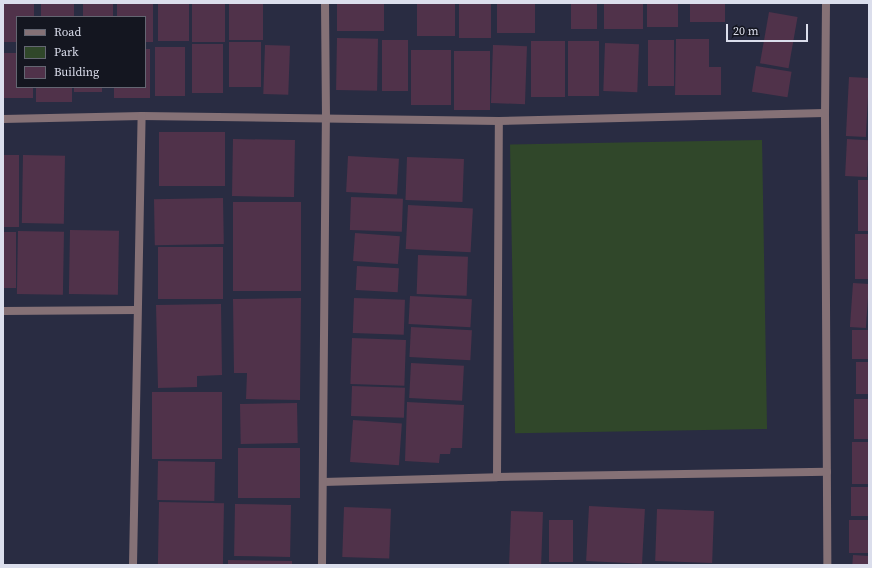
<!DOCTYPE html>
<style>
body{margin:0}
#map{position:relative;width:872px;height:568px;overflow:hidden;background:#292c42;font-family:"Source Serif 4",serif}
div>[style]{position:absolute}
.green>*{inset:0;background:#30472a;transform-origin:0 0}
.building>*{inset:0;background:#50324a;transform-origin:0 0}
.street>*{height:8px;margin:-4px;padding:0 4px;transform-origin:4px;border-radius:4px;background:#857176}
span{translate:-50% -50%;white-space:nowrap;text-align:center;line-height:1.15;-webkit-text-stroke:3px #141620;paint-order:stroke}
.frame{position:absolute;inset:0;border:4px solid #dbdeec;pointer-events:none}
.legend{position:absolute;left:16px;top:16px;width:130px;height:72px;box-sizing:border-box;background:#141620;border:1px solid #646672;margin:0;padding:5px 7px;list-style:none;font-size:12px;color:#dbdeec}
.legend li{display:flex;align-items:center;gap:8px;height:20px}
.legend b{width:20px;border:1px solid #646672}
.scale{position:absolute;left:726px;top:24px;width:82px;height:18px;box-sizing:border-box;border:2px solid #dbdeec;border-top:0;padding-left:5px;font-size:12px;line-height:14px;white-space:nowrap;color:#dbdeec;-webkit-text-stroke:3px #141620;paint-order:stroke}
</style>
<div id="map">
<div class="green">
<div style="left:762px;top:140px;width:289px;height:252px;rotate:89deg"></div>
</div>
<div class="building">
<div style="clip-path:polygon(3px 3px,34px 3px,34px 17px,17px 17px,17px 42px,3px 42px)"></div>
<div style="left:41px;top:3px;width:33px;height:14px"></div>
<div style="left:83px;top:3px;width:30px;height:14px"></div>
<div style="clip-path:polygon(117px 3px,153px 3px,153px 42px,145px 42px,145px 17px,117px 17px)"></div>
<div style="left:158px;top:3px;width:31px;height:38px"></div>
<div style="left:192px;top:3px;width:33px;height:39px"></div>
<div style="left:229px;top:3px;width:34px;height:37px"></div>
<div style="left:337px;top:3px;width:47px;height:28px"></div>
<div style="left:417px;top:3px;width:38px;height:33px"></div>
<div style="left:459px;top:3px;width:32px;height:35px"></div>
<div style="left:497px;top:3px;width:38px;height:30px"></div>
<div style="left:571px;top:3px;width:26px;height:26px"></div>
<div style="left:604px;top:3px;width:39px;height:26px"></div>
<div style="left:647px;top:3px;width:31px;height:24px"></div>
<div style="left:690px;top:3px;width:35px;height:19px"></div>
<div style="left:769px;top:12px;width:29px;height:52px;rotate:10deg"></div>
<div style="left:337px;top:38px;width:41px;height:52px;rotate:1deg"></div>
<div style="clip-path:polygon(676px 39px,709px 39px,709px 67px,721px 67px,721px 95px,675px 95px)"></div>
<div style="left:382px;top:40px;width:26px;height:51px"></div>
<div style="left:648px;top:40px;width:26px;height:46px"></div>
<div style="left:531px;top:41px;width:34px;height:56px"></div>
<div style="left:568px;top:41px;width:31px;height:55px"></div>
<div style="left:229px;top:42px;width:32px;height:45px"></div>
<div style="left:605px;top:43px;width:34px;height:48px;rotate:2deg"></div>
<div style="left:192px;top:44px;width:31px;height:49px"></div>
<div style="left:265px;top:45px;width:25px;height:49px;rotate:2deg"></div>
<div style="left:493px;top:45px;width:34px;height:58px;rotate:2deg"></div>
<div style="left:155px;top:47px;width:30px;height:49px"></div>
<div style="clip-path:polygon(145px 49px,150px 49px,150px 98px,114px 98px,114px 87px,145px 87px)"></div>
<div style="left:411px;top:50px;width:40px;height:55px"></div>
<div style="left:454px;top:51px;width:36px;height:59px"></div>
<div style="clip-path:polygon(3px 53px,17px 53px,17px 87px,33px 87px,33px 98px,3px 98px)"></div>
<div style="left:756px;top:66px;width:36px;height:26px;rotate:9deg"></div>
<div style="left:849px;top:77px;width:20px;height:59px;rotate:3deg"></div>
<div style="left:36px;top:87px;width:36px;height:15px"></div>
<div style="left:74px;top:87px;width:28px;height:5px"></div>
<div style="left:159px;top:132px;width:66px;height:54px"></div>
<div style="left:233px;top:139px;width:62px;height:57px;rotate:1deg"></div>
<div style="left:847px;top:139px;width:22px;height:37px;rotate:3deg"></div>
<div style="left:3px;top:155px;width:16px;height:72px"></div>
<div style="left:23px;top:155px;width:42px;height:68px;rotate:1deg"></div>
<div style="left:348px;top:156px;width:51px;height:36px;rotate:3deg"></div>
<div style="left:407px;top:157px;width:57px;height:43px;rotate:2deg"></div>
<div style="left:858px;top:180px;width:11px;height:51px"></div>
<div style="left:351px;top:197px;width:52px;height:33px;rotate:2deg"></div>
<div style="left:223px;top:198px;width:46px;height:69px;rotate:89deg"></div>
<div style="left:233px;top:202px;width:68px;height:89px"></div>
<div style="left:408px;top:205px;width:65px;height:44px;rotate:3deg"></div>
<div style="left:70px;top:230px;width:49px;height:64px;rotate:1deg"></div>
<div style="left:18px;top:231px;width:46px;height:63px;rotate:1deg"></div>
<div style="left:3px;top:232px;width:13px;height:56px"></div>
<div style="left:355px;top:233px;width:45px;height:28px;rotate:4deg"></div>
<div style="left:855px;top:234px;width:14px;height:45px"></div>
<div style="left:223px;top:247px;width:52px;height:65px;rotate:90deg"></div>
<div style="left:418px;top:255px;width:50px;height:39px;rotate:2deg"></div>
<div style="left:357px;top:266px;width:42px;height:24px;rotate:3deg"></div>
<div style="left:853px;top:283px;width:16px;height:44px;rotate:4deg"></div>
<div style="left:410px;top:296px;width:62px;height:28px;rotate:3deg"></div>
<div style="clip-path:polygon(301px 298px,300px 400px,246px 399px,247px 373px,234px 373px,233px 299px)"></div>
<div style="left:354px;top:298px;width:51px;height:35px;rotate:2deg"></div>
<div style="clip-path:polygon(221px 304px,222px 375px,197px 376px,197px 387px,158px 388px,156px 305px)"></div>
<div style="left:411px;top:327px;width:61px;height:30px;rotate:3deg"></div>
<div style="left:852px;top:330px;width:17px;height:29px"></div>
<div style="left:352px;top:338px;width:54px;height:46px;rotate:2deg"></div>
<div style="left:856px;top:362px;width:13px;height:32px"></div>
<div style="left:411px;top:363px;width:53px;height:35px;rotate:3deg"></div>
<div style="left:352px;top:386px;width:53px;height:30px;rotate:2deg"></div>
<div style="left:152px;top:392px;width:70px;height:67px"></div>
<div style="left:854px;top:399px;width:15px;height:40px"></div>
<div style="clip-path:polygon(407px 402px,464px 405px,462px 448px,451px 448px,450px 454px,440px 454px,439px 463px,405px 461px)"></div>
<div style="left:297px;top:403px;width:40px;height:57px;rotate:89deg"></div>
<div style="left:353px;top:420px;width:49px;height:42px;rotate:4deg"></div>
<div style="left:852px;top:442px;width:17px;height:42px"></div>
<div style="left:238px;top:448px;width:62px;height:50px"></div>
<div style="left:158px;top:461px;width:57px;height:39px;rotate:1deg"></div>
<div style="left:851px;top:487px;width:18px;height:29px"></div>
<div style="left:159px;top:502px;width:65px;height:63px;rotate:1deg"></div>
<div style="left:235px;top:504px;width:56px;height:52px;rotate:1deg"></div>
<div style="left:589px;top:506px;width:56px;height:55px;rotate:3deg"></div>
<div style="left:344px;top:507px;width:47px;height:50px;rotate:2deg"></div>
<div style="left:657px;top:509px;width:57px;height:52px;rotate:2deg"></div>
<div style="left:511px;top:511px;width:32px;height:54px;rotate:2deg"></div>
<div style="left:549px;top:520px;width:24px;height:42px"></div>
<div style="left:849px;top:520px;width:20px;height:33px"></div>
<div style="left:853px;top:555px;width:16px;height:10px;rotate:4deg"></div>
<div style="clip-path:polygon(228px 560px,292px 561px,292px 565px,228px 565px)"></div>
</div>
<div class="street">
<div style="left:826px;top:3px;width:110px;rotate:90.5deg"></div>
<div style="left:825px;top:113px;width:452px;rotate:89.7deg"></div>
<div style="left:3px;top:119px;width:139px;rotate:-1.2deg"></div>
<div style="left:142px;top:116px;width:357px;rotate:0.8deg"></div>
<div style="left:499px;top:121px;width:326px;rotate:-1.4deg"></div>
<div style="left:3px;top:311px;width:134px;rotate:-0.4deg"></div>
<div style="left:497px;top:477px;width:356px;rotate:-89.7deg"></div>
<div style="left:323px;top:482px;width:174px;rotate:-1.6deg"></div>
<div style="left:497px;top:477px;width:330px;rotate:-0.9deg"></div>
<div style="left:133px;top:565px;width:449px;rotate:-88.9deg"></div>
<div style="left:322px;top:565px;width:447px;rotate:-89.5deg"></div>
<div style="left:326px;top:118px;width:115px;rotate:-90.5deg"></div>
</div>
<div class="frame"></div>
<ul class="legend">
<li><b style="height:5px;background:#857176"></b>Road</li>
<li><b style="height:11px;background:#30472a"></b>Park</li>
<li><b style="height:11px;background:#50324a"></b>Building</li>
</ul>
<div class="scale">20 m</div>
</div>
